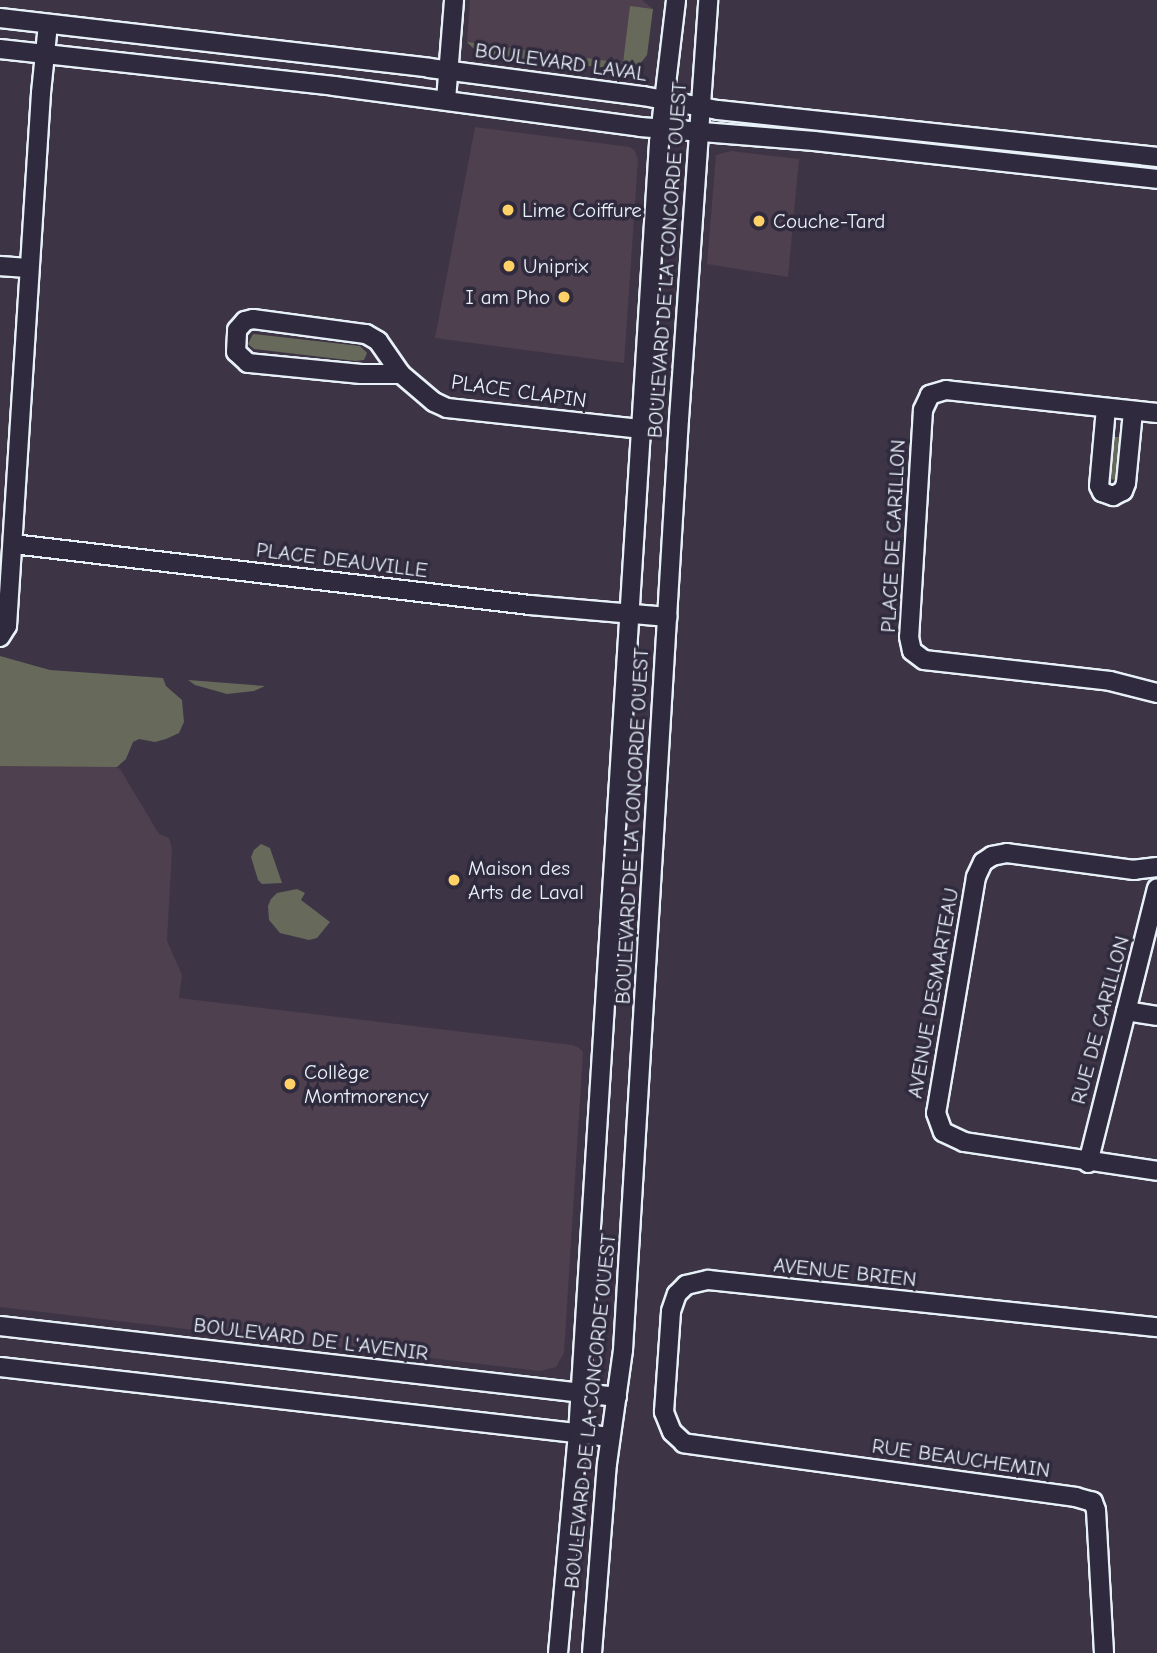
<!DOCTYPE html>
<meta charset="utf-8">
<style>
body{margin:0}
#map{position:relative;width:1157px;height:1653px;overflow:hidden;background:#3d3445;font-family:"Comic Neue",sans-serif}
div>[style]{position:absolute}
.built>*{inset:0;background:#4e404f}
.green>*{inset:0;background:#67695b}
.roads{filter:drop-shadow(2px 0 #e8f1f8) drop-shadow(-2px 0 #e8f1f8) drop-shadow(0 2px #e8f1f8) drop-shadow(0 -2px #e8f1f8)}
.minor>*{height:18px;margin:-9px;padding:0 9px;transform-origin:9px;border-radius:9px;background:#2f2a3d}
.dots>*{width:19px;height:19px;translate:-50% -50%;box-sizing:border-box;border:4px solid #2f2a3d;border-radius:50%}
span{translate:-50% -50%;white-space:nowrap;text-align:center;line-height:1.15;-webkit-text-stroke:7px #2f2a3d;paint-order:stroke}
.street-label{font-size:21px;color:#e8f1f8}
.poi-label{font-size:21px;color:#e8f1f8}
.left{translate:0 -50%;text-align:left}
.right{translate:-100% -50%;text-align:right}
</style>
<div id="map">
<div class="built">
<div style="clip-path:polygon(470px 0,642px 0,653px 9px,647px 55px,635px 70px,482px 57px,467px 42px)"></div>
<div style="clip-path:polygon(475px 127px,630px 147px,635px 151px,638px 160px,624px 363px,435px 338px)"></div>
<div style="clip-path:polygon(731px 151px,799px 159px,788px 277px,707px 264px,716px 155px)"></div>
<div style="clip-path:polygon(0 766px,114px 766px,120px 769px,159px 834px,169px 838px,172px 849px,167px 941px,182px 975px,179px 998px,572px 1045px,579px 1048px,583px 1052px,564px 1353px,556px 1367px,540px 1371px,0 1307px)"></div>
</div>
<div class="green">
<div style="clip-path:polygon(630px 6px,653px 9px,647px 55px,635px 70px,482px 57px,467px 42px,623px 63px)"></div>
<div style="clip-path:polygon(253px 334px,360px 346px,367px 353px,364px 360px,356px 361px,254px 349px,248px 344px)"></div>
<div style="clip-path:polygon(1113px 437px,1121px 437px,1115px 480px,1111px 479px)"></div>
<div style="clip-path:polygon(0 656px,50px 670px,163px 678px,166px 686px,182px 700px,184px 722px,179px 733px,166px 739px,155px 742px,139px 739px,133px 742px,126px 759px,117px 767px,0 766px)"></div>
<div style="clip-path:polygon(188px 680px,265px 686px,254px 691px,227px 694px,195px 685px)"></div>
<div style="clip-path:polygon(261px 844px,270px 848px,282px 883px,262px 884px,258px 880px,251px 857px,254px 850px)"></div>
<div style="clip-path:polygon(297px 889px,305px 893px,301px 900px,330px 922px,317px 938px,309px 940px,280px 933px,269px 920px,268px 906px,271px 899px,277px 893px)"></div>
</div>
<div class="roads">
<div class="minor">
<div style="left:0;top:18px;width:432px;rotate:6.6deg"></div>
<div style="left:429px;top:68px;width:216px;rotate:7.5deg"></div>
<div style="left:643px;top:96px;width:76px;rotate:10.6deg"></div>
<div style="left:718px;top:110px;width:442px;rotate:6.1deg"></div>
<div style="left:0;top:49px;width:336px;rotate:6.3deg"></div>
<div style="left:334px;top:86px;width:309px;rotate:7.6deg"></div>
<div style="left:640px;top:127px;width:175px;rotate:4.6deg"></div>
<div style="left:814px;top:141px;width:345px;rotate:6.3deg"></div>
<div style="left:446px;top:100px;width:100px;rotate:-85.4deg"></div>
<div style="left:0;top:266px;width:29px;rotate:4deg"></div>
<div style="left:401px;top:374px;width:40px;rotate:180deg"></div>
<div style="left:361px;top:374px;width:114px;rotate:-174.4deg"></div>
<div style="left:248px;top:363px;width:16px;rotate:-137deg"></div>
<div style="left:236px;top:352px;width:22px;rotate:-87deg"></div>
<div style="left:237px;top:330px;width:12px;rotate:-48deg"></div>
<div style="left:245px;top:321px;width:8px;rotate:-14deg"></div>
<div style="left:253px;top:319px;width:114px;rotate:7.6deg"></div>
<div style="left:366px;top:334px;width:14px;rotate:30deg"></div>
<div style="left:378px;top:341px;width:40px;rotate:55.1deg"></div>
<div style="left:401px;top:374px;width:43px;rotate:40.3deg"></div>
<div style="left:434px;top:402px;width:14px;rotate:25deg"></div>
<div style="left:447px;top:408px;width:194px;rotate:6.2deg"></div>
<div style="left:1106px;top:408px;width:78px;rotate:95.1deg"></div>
<div style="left:1099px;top:486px;width:7px;rotate:63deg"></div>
<div style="left:1102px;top:492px;width:12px;rotate:20deg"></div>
<div style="left:1113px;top:496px;width:11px;rotate:-27deg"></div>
<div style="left:1123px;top:491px;width:9px;rotate:-69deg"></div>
<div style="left:1126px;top:483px;width:72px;rotate:-84.4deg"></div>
<div style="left:1157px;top:413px;width:212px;rotate:-173.8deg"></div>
<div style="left:946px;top:390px;width:17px;rotate:163deg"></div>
<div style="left:930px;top:395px;width:17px;rotate:115deg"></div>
<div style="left:923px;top:410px;width:227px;rotate:93.5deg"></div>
<div style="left:909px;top:637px;width:14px;rotate:78deg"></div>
<div style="left:912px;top:651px;width:15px;rotate:37deg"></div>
<div style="left:924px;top:660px;width:187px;rotate:6.4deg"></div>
<div style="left:1110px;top:681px;width:49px;rotate:14.3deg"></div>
<div style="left:13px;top:544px;width:521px;rotate:6.73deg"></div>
<div style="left:530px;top:605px;width:138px;rotate:5deg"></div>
<div style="left:0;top:637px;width:13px;rotate:-58deg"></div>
<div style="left:7px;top:626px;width:534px;rotate:-86.35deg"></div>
<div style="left:41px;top:93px;width:69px;rotate:-84.2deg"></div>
<div style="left:1157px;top:867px;width:23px;rotate:173deg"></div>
<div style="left:1134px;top:870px;width:128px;rotate:-172.4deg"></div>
<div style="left:1007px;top:853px;width:15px;rotate:169deg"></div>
<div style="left:992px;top:856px;width:11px;rotate:146deg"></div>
<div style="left:983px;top:862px;width:17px;rotate:115deg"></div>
<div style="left:976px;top:877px;width:239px;rotate:99.6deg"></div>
<div style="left:936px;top:1113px;width:20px;rotate:70deg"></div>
<div style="left:943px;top:1132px;width:23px;rotate:25deg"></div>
<div style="left:964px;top:1142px;width:195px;rotate:8.5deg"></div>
<div style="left:1126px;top:1011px;width:31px;rotate:9deg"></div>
<div style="left:1088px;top:1163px;width:283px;rotate:-75.9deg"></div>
<div style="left:0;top:1326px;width:621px;rotate:6.56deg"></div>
<div style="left:0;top:1367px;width:614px;rotate:6.55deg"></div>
<div style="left:558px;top:1653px;width:220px;rotate:-84.8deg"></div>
<div style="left:578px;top:1434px;width:1294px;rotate:-86.41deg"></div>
<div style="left:659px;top:143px;width:144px;rotate:-83.2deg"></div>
<div style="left:592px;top:1653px;width:190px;rotate:-85.5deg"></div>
<div style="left:607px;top:1464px;width:115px;rotate:-82deg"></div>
<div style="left:623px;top:1350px;width:933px;rotate:-86.56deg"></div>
<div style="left:679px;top:419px;width:420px;rotate:-86deg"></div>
<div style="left:1104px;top:1653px;width:143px;rotate:-93.2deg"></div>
<div style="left:1096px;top:1510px;width:9px;rotate:-111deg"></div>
<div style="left:1093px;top:1502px;width:18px;rotate:-164deg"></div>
<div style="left:1076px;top:1497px;width:396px;rotate:-172.2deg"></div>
<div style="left:684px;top:1443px;width:16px;rotate:-137deg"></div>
<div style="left:672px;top:1432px;width:22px;rotate:-112deg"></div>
<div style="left:664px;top:1412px;width:101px;rotate:-86deg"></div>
<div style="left:671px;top:1311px;width:18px;rotate:-71deg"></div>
<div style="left:677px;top:1294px;width:13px;rotate:-45deg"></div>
<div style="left:686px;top:1285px;width:23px;rotate:-13deg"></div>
<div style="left:708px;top:1280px;width:451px;rotate:6deg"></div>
</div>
</div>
<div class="dots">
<div style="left:508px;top:210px;background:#ffd166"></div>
<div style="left:759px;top:221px;background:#ffd166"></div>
<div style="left:509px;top:266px;background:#ffd166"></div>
<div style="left:564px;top:297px;background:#ffd166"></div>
<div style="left:454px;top:880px;background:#ffd166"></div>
<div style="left:290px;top:1084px;background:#ffd166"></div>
</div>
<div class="street-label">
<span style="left:561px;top:62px;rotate:8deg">BOULEVARD LAVAL</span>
<span style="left:667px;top:260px;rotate:-86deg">BOULEVARD DE LA CONCORDE OUEST</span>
<span style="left:519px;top:391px;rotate:8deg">PLACE CLAPIN</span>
<span style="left:893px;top:536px;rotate:-87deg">PLACE DE CARILLON</span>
<span style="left:342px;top:560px;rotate:7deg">PLACE DEAUVILLE</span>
<span style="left:632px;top:826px;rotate:-87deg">BOULEVARD DE LA CONCORDE OUEST</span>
<span style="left:933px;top:993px;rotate:-80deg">AVENUE DESMARTEAU</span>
<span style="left:1100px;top:1020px;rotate:-75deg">RUE DE CARILLON</span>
<span style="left:845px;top:1272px;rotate:6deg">AVENUE BRIEN</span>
<span style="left:311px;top:1339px;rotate:7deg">BOULEVARD DE L'AVENIR</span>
<span style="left:590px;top:1411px;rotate:-84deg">BOULEVARD DE LA CONCORDE OUEST</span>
<span style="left:961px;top:1458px;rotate:8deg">RUE BEAUCHEMIN</span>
</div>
<div class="poi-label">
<span class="left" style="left:522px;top:210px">Lime Coiffure</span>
<span class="left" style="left:773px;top:221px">Couche-Tard</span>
<span class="left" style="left:523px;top:266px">Uniprix</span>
<span class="right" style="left:550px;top:297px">I am Pho</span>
<span class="left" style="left:468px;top:880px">Maison des<br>Arts de Laval</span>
<span class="left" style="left:304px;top:1084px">Collège<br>Montmorency</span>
</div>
</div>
